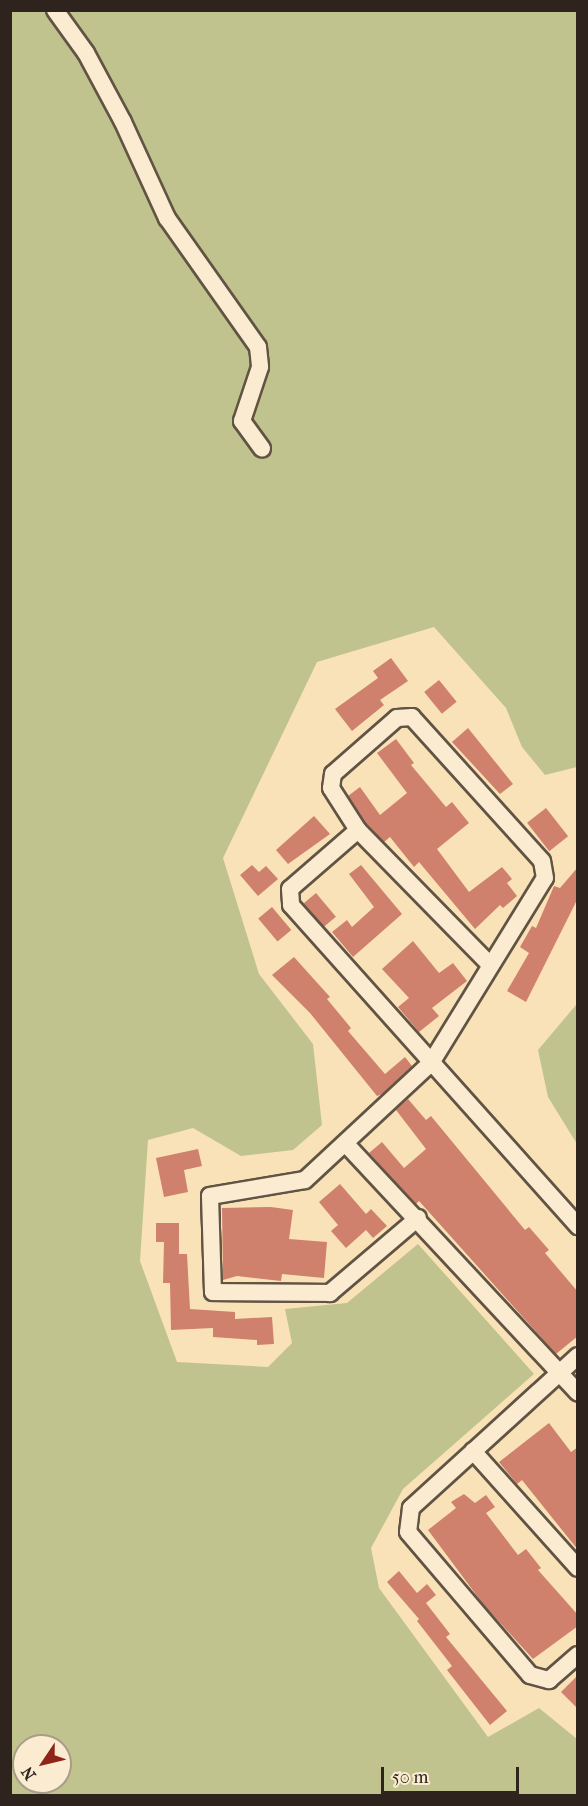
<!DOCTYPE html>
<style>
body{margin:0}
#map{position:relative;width:588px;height:1806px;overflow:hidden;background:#f9e2b8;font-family:"IM FELL French Canon",serif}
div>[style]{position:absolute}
.green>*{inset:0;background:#c0c38d}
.building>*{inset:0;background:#cf816d;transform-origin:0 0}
.roads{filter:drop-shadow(2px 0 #615444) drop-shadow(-2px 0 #615444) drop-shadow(0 2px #615444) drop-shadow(0 -2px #615444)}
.street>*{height:16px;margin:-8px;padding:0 8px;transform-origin:8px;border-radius:8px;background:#fbecd1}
span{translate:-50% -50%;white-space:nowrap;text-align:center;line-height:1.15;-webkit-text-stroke:4.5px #fbecd1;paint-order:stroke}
.frame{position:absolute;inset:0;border:12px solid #2e241d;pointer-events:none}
.north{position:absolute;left:12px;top:1734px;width:60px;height:60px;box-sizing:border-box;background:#fbecd1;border:2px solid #a99c89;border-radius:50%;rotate:235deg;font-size:16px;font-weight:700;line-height:24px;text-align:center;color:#2e241d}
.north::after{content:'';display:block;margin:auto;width:21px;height:27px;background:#8f2418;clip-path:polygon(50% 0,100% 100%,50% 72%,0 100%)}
.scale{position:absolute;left:381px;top:1767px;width:138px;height:27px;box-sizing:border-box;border:3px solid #2e241d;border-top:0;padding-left:8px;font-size:18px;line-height:21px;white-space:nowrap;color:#2e241d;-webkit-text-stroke:4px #fbecd1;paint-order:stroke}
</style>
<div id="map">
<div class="green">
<div style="clip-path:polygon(evenodd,11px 11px,577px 11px,577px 767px,545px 775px,522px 747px,506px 708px,434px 627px,317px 662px,223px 858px,259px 974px,313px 1044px,322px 1125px,293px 1150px,241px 1156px,193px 1128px,148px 1140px,140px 1261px,177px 1362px,268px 1367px,292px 1343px,285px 1309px,347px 1303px,418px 1244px,534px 1374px,403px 1489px,371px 1548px,379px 1588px,488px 1737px,539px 1708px,577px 1739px,577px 1795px,11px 1796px,11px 11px,24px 1746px,60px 1746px,60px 1782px,24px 1782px,24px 1746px)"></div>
<div style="clip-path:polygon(577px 996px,577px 1144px,548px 1097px,538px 1050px,576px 1005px)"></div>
</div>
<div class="building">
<div style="clip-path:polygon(391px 658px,408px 681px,380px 700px,384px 705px,352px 731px,335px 709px,378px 678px,373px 671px)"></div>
<div style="left:439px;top:680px;width:28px;height:19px;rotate:51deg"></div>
<div style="clip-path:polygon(468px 728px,513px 784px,500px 794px,452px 742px)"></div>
<div style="clip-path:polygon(396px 739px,414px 763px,411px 765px,446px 807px,452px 802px,469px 823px,437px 849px,469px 892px,502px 867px,512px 879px,507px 883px,517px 896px,503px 908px,500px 905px,475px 929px,419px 862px,414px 867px,390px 837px,384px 842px,366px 823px,348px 796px,360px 787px,380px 815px,407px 793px,377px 753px)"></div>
<div style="left:546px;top:808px;width:36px;height:24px;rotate:52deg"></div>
<div style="clip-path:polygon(314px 816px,330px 834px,288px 864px,276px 850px)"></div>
<div style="clip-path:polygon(252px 865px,259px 872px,266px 866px,278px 879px,258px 896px,240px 875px)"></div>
<div style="clip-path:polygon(361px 865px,402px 914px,353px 957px,332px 932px,347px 920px,352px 927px,374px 907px,349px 874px)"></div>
<div style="clip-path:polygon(578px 867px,578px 898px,526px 1002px,507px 991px,529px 953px,520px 947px,532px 926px,536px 928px,554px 886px,560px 888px)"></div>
<div style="left:316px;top:893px;width:31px;height:16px;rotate:50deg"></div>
<div style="left:272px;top:907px;width:30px;height:18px;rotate:50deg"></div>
<div style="clip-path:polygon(413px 941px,439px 973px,453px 963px,467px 981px,432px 1008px,439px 1016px,419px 1032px,398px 1007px,409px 998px,382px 969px)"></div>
<div style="clip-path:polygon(294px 957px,330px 997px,327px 999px,351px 1028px,348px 1031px,385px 1074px,405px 1057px,412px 1066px,382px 1094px,377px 1096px,310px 1013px,272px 975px)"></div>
<div style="clip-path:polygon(408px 1099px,426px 1120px,431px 1116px,525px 1230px,529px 1227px,549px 1250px,545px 1253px,578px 1292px,578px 1336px,556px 1354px,419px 1201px,416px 1204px,369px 1153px,382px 1142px,404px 1168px,426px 1149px,396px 1110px)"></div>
<div style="clip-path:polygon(198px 1149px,202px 1166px,184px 1170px,188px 1192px,164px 1197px,156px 1158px)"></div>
<div style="clip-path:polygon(340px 1184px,366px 1214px,371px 1209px,387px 1226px,373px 1238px,366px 1230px,346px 1248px,331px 1231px,338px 1225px,319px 1202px)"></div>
<div style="clip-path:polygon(271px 1207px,293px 1210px,289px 1239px,327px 1242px,324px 1278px,282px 1274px,281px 1281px,237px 1276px,223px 1280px,222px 1208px)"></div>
<div style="clip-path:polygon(156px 1223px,179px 1223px,179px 1254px,187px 1254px,190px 1309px,235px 1312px,235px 1319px,272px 1317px,274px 1344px,257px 1345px,257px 1340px,213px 1337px,213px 1328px,171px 1330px,170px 1283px,163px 1283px,164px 1242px,156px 1242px)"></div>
<div style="clip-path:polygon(549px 1423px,571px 1452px,578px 1447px,578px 1550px,522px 1480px,517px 1484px,499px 1462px)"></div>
<div style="clip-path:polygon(464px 1494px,475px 1503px,486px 1495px,495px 1507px,486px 1513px,518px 1555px,526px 1549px,541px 1568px,538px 1570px,578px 1615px,578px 1626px,533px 1659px,483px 1604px,428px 1530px,456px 1508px,451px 1502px)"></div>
<div style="clip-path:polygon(399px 1571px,417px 1593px,427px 1584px,436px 1595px,426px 1603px,450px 1634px,446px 1637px,507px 1711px,490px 1725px,447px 1670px,452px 1666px,417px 1621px,419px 1619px,387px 1582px)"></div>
<div style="clip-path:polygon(578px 1675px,578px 1709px,561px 1692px)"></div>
</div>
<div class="roads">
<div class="street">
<div style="left:55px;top:10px;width:53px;rotate:54.2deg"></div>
<div style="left:86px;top:53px;width:78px;rotate:61.8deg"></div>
<div style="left:123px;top:122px;width:106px;rotate:65.4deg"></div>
<div style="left:167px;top:218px;width:158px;rotate:54.8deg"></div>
<div style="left:258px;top:347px;width:20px;rotate:84deg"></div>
<div style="left:260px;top:367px;width:57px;rotate:108.4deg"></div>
<div style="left:242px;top:421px;width:34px;rotate:54deg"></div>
<div style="left:358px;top:830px;width:90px;rotate:139.1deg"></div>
<div style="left:290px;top:889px;width:16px;rotate:86deg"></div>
<div style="left:291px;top:905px;width:431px;rotate:48.2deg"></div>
<div style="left:346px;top:1144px;width:340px;rotate:47deg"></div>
<div style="left:418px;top:1218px;width:116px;rotate:139.6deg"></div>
<div style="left:330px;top:1293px;width:117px;rotate:-179.5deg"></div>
<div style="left:213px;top:1292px;width:96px;rotate:-91.8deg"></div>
<div style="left:210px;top:1196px;width:96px;rotate:-9.6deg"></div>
<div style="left:305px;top:1180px;width:172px;rotate:-42.9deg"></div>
<div style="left:431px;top:1063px;width:217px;rotate:-58.4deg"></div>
<div style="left:545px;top:878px;width:17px;rotate:-100deg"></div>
<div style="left:542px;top:861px;width:194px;rotate:-132.1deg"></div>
<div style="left:412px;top:717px;width:15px;rotate:176deg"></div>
<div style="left:397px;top:718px;width:85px;rotate:138.8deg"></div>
<div style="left:333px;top:774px;width:14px;rotate:98deg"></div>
<div style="left:331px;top:788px;width:50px;rotate:57.3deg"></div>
<div style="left:358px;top:830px;width:189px;rotate:45.6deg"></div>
<div style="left:578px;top:1356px;width:226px;rotate:137.7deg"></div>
<div style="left:411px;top:1508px;width:24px;rotate:97deg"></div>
<div style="left:408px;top:1532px;width:188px;rotate:49.5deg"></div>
<div style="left:530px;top:1675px;width:20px;rotate:15deg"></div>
<div style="left:549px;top:1680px;width:38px;rotate:-41deg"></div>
<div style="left:473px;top:1451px;width:157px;rotate:48.1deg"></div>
</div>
</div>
<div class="frame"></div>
<div class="north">N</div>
<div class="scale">50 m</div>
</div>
